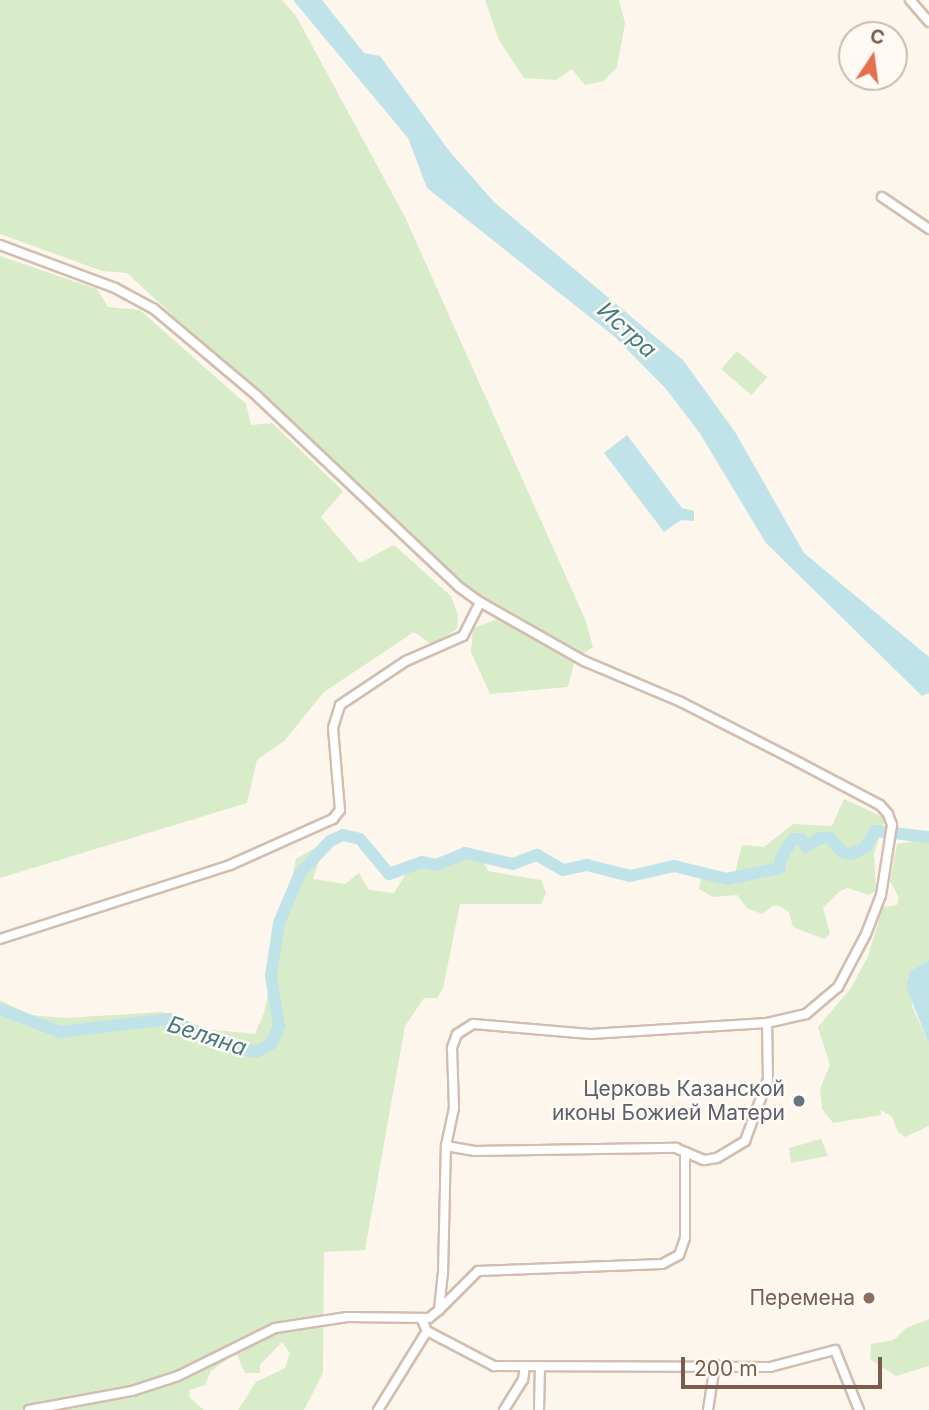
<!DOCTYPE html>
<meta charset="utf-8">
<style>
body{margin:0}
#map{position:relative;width:929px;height:1410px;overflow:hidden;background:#fdf6ec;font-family:Inter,sans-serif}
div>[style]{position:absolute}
.green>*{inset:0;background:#d8ecc9;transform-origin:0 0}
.water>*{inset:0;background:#bfe3e8}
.river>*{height:12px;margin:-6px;padding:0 6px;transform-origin:6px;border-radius:6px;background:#bfe3e8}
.roads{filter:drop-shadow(2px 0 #d1beb0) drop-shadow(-2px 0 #d1beb0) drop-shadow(0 2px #d1beb0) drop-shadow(0 -2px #d1beb0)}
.minor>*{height:8px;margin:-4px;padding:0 4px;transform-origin:4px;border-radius:4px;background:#fff}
.dots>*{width:19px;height:19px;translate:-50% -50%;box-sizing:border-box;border:4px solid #fffaf3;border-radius:50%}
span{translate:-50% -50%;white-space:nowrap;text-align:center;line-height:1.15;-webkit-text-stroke:5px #fffaf3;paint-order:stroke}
.worship-label{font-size:21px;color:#5b616d}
.right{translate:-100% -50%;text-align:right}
.education-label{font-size:21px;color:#785e54}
.water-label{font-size:23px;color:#437c86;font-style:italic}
.north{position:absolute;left:838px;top:21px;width:70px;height:70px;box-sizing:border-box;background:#fffaf3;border:2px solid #cabbb1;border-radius:50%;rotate:13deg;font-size:19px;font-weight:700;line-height:28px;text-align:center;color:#7a5c4d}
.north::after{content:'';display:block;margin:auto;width:24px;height:32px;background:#e76f51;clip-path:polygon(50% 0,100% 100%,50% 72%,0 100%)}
.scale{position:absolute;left:681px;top:1357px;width:201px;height:32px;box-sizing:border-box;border:4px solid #7a5c4d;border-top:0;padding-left:9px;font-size:21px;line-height:24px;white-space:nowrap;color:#7a5c4d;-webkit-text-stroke:5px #fffaf3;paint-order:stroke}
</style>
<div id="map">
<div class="green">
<div style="clip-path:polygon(0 0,282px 0,296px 16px,405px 217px,585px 619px,593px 647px,582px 654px,474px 593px,127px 273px,102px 271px,0 234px)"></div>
<div style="clip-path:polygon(485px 0,619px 0,625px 23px,617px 67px,604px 81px,585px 85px,572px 69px,556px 80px,524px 78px,499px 40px)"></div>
<div style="clip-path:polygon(0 256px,97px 289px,108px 307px,140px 310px,246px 404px,251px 425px,272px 423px,343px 491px,321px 517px,360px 563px,394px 545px,451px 596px,458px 615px,457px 629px,432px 645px,414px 632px,324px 692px,284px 741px,257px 760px,247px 803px,0 878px)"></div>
<div style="left:737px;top:351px;width:40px;height:24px;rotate:41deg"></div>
<div style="clip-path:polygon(498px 619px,575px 659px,568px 687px,490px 694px,471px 652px,473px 628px)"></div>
<div style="clip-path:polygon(844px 799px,885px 818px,874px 855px,876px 891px,869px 895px,847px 888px,839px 892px,823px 908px,830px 934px,824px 939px,793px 927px,789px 912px,781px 907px,774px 905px,762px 914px,747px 908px,737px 895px,713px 897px,699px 889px,702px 874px,735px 873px,742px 845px,764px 847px,793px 824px,832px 826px)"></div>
<div style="clip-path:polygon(920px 840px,929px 841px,929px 960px,910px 971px,912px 1006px,929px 1044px,929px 1126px,905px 1137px,898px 1132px,892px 1117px,881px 1110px,881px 1115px,833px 1123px,822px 1109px,820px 1089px,830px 1065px,818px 1027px,851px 988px,868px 956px,883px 907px,897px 905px,899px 898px,890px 881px,897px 844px)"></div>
<div style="clip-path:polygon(325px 842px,313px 879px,345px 884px,359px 873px,369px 890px,394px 893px,410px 867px,477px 850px,488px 871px,541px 880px,546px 893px,541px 904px,460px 904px,443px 989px,437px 998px,424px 998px,405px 1026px,365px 1250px,324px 1252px,323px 1373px,304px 1410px,238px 1410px,256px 1382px,285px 1368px,290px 1353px,282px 1342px,260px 1365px,260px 1373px,245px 1373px,236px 1353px,211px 1371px,205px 1385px,189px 1390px,190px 1398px,204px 1410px,0 1410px,0 1000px,30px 1015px,65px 1018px,162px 1012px,204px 1029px,255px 1034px,264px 1013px,296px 859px)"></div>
<div style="clip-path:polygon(821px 1139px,828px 1156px,791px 1163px,789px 1148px)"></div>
<div style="clip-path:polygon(929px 1319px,929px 1366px,896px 1376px,870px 1359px,871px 1344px,894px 1340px,906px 1328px)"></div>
</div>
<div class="water">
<div style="clip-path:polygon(293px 0,322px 0,364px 53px,380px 56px,450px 152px,494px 202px,683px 360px,735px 432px,804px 553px,929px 657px,929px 693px,922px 696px,766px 543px,699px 432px,666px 389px,615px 337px,427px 188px,408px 138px)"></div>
<div style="clip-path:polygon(627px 435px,682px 508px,694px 511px,694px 521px,681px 520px,664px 532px,604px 453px)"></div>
<div style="clip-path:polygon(929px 960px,929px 1044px,906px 987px,910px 971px)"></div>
</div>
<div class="river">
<div style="left:0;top:1009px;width:64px;rotate:21deg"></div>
<div style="left:60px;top:1032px;width:110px;rotate:-6.8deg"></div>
<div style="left:169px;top:1019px;width:69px;rotate:24.7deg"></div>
<div style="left:232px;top:1048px;width:24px;rotate:9deg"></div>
<div style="left:256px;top:1052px;width:17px;rotate:-28deg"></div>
<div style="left:271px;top:1044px;width:20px;rotate:-66deg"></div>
<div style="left:279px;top:1026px;width:51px;rotate:-99.1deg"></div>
<div style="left:271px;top:976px;width:54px;rotate:-81.4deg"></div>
<div style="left:279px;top:923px;width:54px;rotate:-67.2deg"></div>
<div style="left:300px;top:873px;width:44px;rotate:-46.8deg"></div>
<div style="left:330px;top:841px;width:14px;rotate:-25deg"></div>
<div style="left:343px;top:835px;width:17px;rotate:13deg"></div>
<div style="left:360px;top:839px;width:45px;rotate:50.4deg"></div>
<div style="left:389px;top:874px;width:35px;rotate:-20deg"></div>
<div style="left:422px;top:862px;width:14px;rotate:12deg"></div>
<div style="left:436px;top:865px;width:31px;rotate:-22deg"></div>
<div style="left:465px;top:853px;width:49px;rotate:12.9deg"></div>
<div style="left:513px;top:864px;width:26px;rotate:-21deg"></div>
<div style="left:537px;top:855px;width:30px;rotate:30deg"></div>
<div style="left:563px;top:870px;width:25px;rotate:-12deg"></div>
<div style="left:587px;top:865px;width:44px;rotate:14.3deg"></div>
<div style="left:630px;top:876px;width:45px;rotate:-12.8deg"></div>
<div style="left:674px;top:866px;width:55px;rotate:13.8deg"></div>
<div style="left:727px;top:879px;width:54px;rotate:-11.7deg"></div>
<div style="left:780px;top:868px;width:11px;rotate:-85deg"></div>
<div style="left:781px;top:857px;width:22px;rotate:-56deg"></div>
<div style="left:793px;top:839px;width:8px"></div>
<div style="left:801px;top:839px;width:9px;rotate:58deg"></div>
<div style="left:806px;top:847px;width:17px;rotate:-33deg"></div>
<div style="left:820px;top:838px;width:10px"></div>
<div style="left:830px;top:838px;width:18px;rotate:49deg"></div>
<div style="left:842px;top:852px;width:9px;rotate:13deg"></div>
<div style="left:851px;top:854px;width:17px;rotate:-25deg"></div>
<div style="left:866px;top:847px;width:18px;rotate:-61deg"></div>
<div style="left:875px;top:831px;width:54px;rotate:6.3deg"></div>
</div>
<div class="roads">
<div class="minor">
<div style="left:910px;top:0;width:29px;rotate:49deg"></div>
<div style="left:882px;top:197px;width:57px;rotate:34.2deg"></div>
<div style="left:0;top:245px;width:123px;rotate:20.5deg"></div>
<div style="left:115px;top:288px;width:44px;rotate:28.3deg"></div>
<div style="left:154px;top:309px;width:133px;rotate:40.1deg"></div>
<div style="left:256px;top:395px;width:279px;rotate:43.4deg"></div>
<div style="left:459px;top:587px;width:26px;rotate:36deg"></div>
<div style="left:480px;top:602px;width:120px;rotate:29.6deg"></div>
<div style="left:584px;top:661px;width:105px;rotate:22.9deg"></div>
<div style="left:681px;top:702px;width:134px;rotate:27.1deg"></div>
<div style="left:800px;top:763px;width:90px;rotate:27.7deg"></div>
<div style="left:880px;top:805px;width:12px;rotate:48deg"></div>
<div style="left:888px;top:814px;width:12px;rotate:70deg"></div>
<div style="left:892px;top:825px;width:71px;rotate:98.9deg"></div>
<div style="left:881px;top:895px;width:42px;rotate:111deg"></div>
<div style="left:866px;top:934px;width:60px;rotate:117.8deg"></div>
<div style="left:838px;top:987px;width:42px;rotate:139.8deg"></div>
<div style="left:806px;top:1014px;width:40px;rotate:167deg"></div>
<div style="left:767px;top:1023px;width:177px;rotate:176.4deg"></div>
<div style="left:590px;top:1034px;width:117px;rotate:-175.1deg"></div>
<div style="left:473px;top:1024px;width:19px;rotate:148deg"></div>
<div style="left:457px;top:1034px;width:15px;rotate:110deg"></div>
<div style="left:452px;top:1048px;width:60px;rotate:88.1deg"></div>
<div style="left:454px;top:1108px;width:39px;rotate:102deg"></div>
<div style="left:446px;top:1146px;width:29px;rotate:10deg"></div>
<div style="left:475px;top:1151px;width:201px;rotate:-0.9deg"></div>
<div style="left:676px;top:1148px;width:10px;rotate:24deg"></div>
<div style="left:685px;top:1152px;width:86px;rotate:90deg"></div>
<div style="left:685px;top:1238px;width:18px;rotate:109deg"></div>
<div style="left:679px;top:1255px;width:19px;rotate:152deg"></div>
<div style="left:662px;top:1264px;width:184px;rotate:177.8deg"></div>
<div style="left:478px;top:1271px;width:55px;rotate:135deg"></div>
<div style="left:0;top:939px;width:242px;rotate:-17.8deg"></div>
<div style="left:230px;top:865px;width:113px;rotate:-24.1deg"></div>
<div style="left:333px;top:819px;width:11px;rotate:-52deg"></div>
<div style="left:340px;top:810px;width:82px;rotate:-94.9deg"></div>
<div style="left:333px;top:728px;width:24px;rotate:-73deg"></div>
<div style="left:340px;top:705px;width:79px;rotate:-33.7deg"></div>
<div style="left:406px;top:661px;width:62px;rotate:-23.7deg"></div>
<div style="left:463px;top:636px;width:38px;rotate:-63deg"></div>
<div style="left:685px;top:1152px;width:21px;rotate:23deg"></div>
<div style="left:704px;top:1160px;width:13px;rotate:-9deg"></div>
<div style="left:717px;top:1158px;width:33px;rotate:-31deg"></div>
<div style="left:745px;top:1141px;width:66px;rotate:-69.6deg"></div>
<div style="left:768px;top:1079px;width:56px;rotate:-91deg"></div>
<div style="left:421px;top:1318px;width:14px;rotate:65deg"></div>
<div style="left:427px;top:1331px;width:76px;rotate:27.6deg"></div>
<div style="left:494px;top:1366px;width:276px;rotate:0.2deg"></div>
<div style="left:770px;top:1367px;width:67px;rotate:-14.7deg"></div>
<div style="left:835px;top:1350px;width:65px;rotate:68.2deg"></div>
<div style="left:29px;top:1410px;width:105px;rotate:-10.5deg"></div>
<div style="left:132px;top:1391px;width:48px;rotate:-18.1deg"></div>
<div style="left:178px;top:1376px;width:108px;rotate:-26.3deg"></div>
<div style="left:275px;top:1328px;width:73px;rotate:-8.7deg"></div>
<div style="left:347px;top:1317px;width:82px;rotate:0.7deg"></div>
<div style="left:429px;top:1318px;width:13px;rotate:-39deg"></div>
<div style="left:439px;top:1310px;width:36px;rotate:-84deg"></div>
<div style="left:443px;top:1274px;width:128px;rotate:-88.7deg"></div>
<div style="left:378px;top:1410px;width:93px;rotate:-58.2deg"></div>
<div style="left:504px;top:1410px;width:36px;rotate:-58deg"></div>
<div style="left:523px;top:1380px;width:14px;rotate:-82deg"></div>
<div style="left:539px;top:1410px;width:44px;rotate:-88.7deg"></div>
<div style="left:708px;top:1410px;width:46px;rotate:-81.2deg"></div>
</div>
</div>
<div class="dots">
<div style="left:799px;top:1101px;background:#6b7280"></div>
<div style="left:869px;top:1298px;background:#8d6e63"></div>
</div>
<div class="worship-label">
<span class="right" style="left:785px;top:1101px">Церковь Казанской<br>иконы Божией Матери</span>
</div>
<div class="education-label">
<span class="right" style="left:855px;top:1298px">Перемена</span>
</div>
<div class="water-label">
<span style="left:627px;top:330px;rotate:42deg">Истра</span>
<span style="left:207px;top:1036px;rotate:18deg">Беляна</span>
</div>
<div class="north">С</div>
<div class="scale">200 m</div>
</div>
